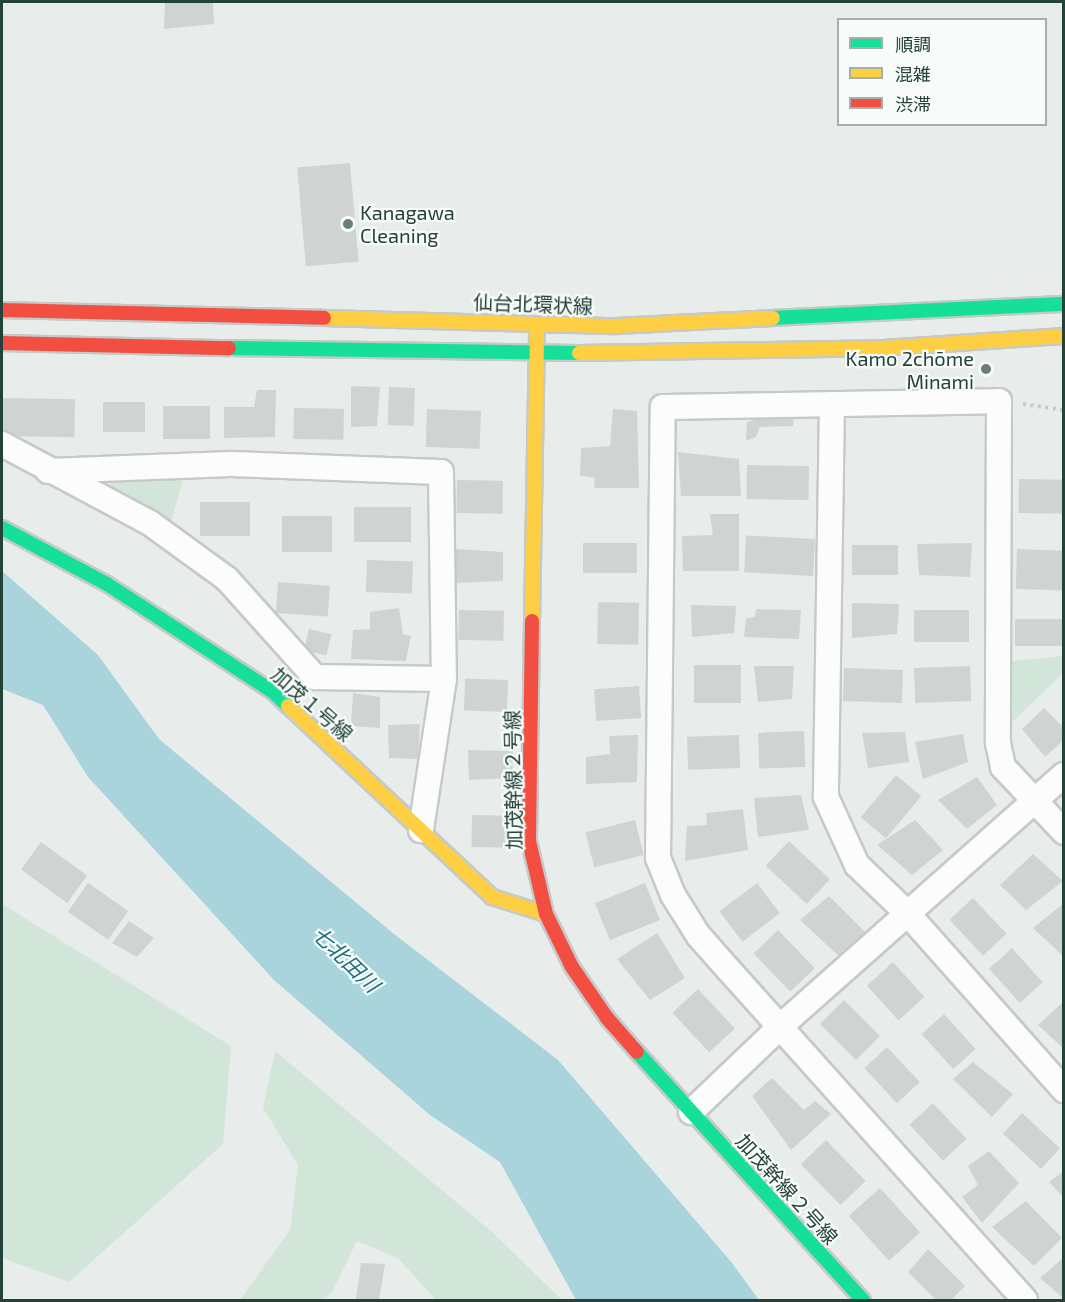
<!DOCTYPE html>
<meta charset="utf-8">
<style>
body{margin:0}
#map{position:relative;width:1065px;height:1302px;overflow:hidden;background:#e8edeb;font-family:"Exo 2","Noto Sans JP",sans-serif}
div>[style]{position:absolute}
.green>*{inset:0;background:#d1e6d8}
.water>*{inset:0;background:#a9d4db}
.building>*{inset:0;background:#cfd4d2;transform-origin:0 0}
.path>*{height:4px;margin-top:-2px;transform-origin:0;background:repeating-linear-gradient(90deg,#c3ccca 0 3px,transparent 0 7.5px)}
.roads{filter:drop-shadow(2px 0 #c5cac8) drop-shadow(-2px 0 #c5cac8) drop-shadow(0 2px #c5cac8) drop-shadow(0 -2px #c5cac8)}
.street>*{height:24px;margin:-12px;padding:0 12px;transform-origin:12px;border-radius:12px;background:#fcfcfc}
.fast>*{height:14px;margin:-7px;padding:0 7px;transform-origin:7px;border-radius:7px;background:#16e098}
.slow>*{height:14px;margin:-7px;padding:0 7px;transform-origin:7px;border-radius:7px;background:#ffcf43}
.jam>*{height:14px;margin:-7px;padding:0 7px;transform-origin:7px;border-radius:7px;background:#f24e42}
.dots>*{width:16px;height:16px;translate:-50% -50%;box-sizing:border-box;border:3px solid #f7fbf9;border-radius:50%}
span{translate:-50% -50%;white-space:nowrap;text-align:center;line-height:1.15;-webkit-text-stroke:4.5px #f7fbf9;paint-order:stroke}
.poi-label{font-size:20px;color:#24423a}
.left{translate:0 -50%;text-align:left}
.right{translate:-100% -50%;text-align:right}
.street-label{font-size:20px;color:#24423a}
.water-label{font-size:21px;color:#1c6f80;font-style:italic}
.frame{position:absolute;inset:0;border:3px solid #24423a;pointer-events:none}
.legend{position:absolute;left:837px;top:18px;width:210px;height:108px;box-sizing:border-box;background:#f7fbf9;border:2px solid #a3b1ad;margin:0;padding:8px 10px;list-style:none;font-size:18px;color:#24423a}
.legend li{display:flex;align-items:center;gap:12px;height:30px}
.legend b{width:30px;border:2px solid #a3b1ad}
</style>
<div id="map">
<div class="green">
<div style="clip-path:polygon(113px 476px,184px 476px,170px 526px,109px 492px)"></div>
<div style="clip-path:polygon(1063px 656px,1063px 673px,1005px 729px,1003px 662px)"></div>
<div style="clip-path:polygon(2px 904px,231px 1046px,223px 1144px,69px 1282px,2px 1258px)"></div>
<div style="clip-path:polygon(275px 1051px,491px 1231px,562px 1300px,436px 1300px,399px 1259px,357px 1241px,331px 1294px,321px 1300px,240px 1300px,290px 1230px,298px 1165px,263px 1108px)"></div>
</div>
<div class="water">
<div style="clip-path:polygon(2px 571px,98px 655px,159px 739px,394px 934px,558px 1060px,732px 1263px,759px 1300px,576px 1300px,500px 1162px,430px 1115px,274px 980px,88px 777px,43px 705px,2px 689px)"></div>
</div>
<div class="building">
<div style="clip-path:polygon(165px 2px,213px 2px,214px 24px,164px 29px)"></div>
<div style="left:350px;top:163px;width:99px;height:53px;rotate:85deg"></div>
<div style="clip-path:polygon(351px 386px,380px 387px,377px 426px,351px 427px)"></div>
<div style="left:389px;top:387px;width:26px;height:38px;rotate:2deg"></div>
<div style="clip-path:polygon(257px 390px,276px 390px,275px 437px,224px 438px,224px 407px,254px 407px)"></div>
<div style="left:2px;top:398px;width:73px;height:38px;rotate:1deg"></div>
<div style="left:103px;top:402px;width:42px;height:30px"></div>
<div style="left:163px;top:406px;width:47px;height:33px"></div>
<div style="left:294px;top:408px;width:50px;height:31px;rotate:1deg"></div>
<div style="left:427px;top:409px;width:54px;height:38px;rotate:2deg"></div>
<div style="clip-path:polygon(613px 409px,637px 411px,639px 488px,594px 488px,595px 478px,580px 476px,581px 448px,610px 446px)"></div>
<div style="clip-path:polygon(756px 409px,794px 411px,793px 426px,760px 427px,756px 437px,746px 441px,747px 422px,755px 420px)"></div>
<div style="clip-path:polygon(678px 452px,739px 459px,741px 496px,681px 496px)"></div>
<div style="left:747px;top:465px;width:62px;height:34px;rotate:1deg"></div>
<div style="left:1019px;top:479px;width:45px;height:34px;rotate:1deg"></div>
<div style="left:457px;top:480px;width:46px;height:33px;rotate:1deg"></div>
<div style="left:200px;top:502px;width:50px;height:34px"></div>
<div style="left:354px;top:507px;width:57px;height:35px"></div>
<div style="clip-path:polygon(710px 514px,739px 514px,739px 571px,683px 571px,682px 536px,713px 535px)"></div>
<div style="left:282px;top:516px;width:50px;height:36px"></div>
<div style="left:815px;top:539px;width:37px;height:69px;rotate:93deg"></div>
<div style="left:583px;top:543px;width:54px;height:30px"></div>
<div style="clip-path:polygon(972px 543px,970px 577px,919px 575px,917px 544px)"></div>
<div style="left:852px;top:545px;width:46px;height:30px"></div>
<div style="clip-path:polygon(455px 549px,503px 552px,503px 581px,454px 583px)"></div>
<div style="left:1017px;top:549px;width:47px;height:40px;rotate:2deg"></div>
<div style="left:367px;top:560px;width:46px;height:32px;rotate:2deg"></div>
<div style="left:278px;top:582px;width:52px;height:31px;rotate:4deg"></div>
<div style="left:598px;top:602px;width:41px;height:42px;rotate:1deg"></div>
<div style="clip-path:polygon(852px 603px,899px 604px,897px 634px,852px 638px)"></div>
<div style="clip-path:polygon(691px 605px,736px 606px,734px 633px,692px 637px)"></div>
<div style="clip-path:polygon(399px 608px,403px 634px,411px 636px,406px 661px,351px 659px,353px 630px,370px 629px,370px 612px)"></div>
<div style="clip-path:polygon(756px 609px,801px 610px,799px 639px,744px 637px,746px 618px,755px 617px)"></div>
<div style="left:459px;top:610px;width:45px;height:30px;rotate:1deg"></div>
<div style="left:914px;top:610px;width:55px;height:32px"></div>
<div style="left:1064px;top:619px;width:27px;height:49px;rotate:90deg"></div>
<div style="left:309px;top:629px;width:23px;height:22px;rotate:13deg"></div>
<div style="left:694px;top:665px;width:47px;height:38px"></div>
<div style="clip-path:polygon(754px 666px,794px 666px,792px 699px,758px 702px)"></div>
<div style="left:970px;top:666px;width:35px;height:56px;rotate:88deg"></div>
<div style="left:903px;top:670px;width:33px;height:59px;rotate:92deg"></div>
<div style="left:508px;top:680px;width:32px;height:43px;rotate:92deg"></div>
<div style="left:639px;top:686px;width:32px;height:45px;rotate:86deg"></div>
<div style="clip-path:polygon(353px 693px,380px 697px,380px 728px,351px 726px)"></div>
<div style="clip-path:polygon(1044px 708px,1064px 728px,1064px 740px,1045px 757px,1022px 729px)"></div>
<div style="clip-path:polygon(420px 724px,418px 759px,389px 758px,388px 725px)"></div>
<div style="left:804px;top:731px;width:36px;height:46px;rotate:88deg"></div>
<div style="clip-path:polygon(905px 732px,909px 762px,868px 768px,862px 733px)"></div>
<div style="clip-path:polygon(963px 734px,968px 762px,923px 779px,915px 742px)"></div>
<div style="clip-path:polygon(638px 735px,637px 782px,586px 784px,586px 757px,610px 754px,609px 736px)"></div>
<div style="left:739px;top:735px;width:33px;height:52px;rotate:88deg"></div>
<div style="clip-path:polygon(468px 750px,513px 751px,512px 778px,469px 780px)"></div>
<div style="left:896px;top:775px;width:33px;height:55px;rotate:40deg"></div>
<div style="clip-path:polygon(977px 777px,997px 805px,967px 829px,938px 800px)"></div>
<div style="clip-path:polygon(801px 795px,809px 830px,758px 837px,754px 798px)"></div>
<div style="clip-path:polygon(743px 809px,748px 850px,685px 861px,687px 826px,707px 825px,706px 813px)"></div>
<div style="left:472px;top:815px;width:41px;height:32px;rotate:1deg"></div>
<div style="left:635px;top:820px;width:36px;height:51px;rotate:76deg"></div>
<div style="clip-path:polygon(915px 820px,943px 850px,912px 875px,877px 845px)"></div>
<div style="left:789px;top:841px;width:56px;height:34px;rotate:43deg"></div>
<div style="left:41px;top:842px;width:57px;height:34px;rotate:36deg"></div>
<div style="clip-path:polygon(1033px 854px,1063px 881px,1026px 910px,1000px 885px)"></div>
<div style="left:88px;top:883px;width:49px;height:35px;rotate:35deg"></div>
<div style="left:645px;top:883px;width:40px;height:54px;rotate:68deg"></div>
<div style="left:757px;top:883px;width:38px;height:47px;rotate:53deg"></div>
<div style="clip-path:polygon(829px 896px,868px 935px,842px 959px,800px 920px)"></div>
<div style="left:973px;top:898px;width:49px;height:32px;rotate:47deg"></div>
<div style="clip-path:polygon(1064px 903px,1064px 957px,1033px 928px)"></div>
<div style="clip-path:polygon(129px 921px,154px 938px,137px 957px,112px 943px)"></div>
<div style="left:778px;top:930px;width:53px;height:34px;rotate:46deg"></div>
<div style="clip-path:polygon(657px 933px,685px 978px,650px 1000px,617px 959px)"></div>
<div style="left:1012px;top:948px;width:46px;height:31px;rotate:48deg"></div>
<div style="left:893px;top:962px;width:47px;height:35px;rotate:48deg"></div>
<div style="left:698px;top:989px;width:54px;height:35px;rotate:47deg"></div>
<div style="left:844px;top:1000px;width:51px;height:34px;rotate:45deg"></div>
<div style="clip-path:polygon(1062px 1003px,1064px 1004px,1064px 1049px,1038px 1025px)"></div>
<div style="left:944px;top:1014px;width:47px;height:30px;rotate:48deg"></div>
<div style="left:887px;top:1047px;width:48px;height:31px;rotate:47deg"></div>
<div style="clip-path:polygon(973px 1062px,1013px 1094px,992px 1117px,953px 1079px)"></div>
<div style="clip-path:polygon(772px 1078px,804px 1110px,815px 1101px,831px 1114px,791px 1150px,752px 1096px)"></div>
<div style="left:933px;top:1103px;width:49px;height:32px;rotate:47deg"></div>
<div style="left:1022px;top:1113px;width:52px;height:28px;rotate:43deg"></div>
<div style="left:826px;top:1140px;width:57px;height:35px;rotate:46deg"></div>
<div style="clip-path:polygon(989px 1151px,1019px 1183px,982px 1223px,962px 1197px,978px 1185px,968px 1166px)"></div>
<div style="clip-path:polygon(1064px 1171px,1064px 1198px,1049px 1182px)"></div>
<div style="left:880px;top:1188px;width:60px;height:42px;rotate:48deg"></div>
<div style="clip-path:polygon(1026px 1201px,1062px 1238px,1034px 1266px,992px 1227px)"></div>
<div style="clip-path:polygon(928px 1249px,965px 1286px,951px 1300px,936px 1300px,908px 1272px)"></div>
<div style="clip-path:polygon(1064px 1257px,1064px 1299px,1040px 1278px)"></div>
<div style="clip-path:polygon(361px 1263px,385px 1264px,379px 1300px,356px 1300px)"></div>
</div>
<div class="path">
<div style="left:1023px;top:404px;width:41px;rotate:8.3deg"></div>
</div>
<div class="roads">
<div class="street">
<div style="left:832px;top:404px;width:393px;rotate:90.9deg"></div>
<div style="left:826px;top:797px;width:75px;rotate:65.5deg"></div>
<div style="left:857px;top:865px;width:69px;rotate:43.8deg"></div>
<div style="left:907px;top:913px;width:237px;rotate:48.4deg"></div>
<div style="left:2px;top:444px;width:168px;rotate:28.1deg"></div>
<div style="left:150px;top:523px;width:95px;rotate:36deg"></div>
<div style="left:227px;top:579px;width:132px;rotate:48.1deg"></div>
<div style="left:315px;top:677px;width:129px;rotate:0.9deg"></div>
<div style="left:48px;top:471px;width:183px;rotate:-2.2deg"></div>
<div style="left:231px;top:464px;width:210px;rotate:2.2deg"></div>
<div style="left:441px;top:472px;width:207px;rotate:89.2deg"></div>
<div style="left:444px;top:679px;width:153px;rotate:98.7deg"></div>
<div style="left:691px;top:1112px;width:126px;rotate:-43.7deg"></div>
<div style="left:782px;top:1025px;width:377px;rotate:-41.6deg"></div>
<div style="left:1025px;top:1300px;width:445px;rotate:-131.9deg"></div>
<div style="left:728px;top:969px;width:45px;rotate:-131.4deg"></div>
<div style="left:698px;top:935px;width:47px;rotate:-122deg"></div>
<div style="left:673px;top:895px;width:40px;rotate:-112deg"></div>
<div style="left:658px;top:858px;width:451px;rotate:-89.4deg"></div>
<div style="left:663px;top:407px;width:336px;rotate:-1deg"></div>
<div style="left:999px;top:401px;width:342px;rotate:90.2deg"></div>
<div style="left:998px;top:743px;width:25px;rotate:78deg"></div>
<div style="left:1003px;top:767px;width:89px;rotate:46.8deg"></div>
</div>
<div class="fast">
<div style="left:773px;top:318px;width:291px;rotate:-2.8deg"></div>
<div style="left:229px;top:348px;width:350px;rotate:0.8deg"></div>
<div style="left:2px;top:528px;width:119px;rotate:28.1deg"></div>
<div style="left:107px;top:584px;width:198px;rotate:33deg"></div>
<div style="left:273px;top:692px;width:21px;rotate:43deg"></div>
<div style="left:637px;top:1052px;width:336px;rotate:47.7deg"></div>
</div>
<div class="slow">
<div style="left:324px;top:318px;width:292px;rotate:1.6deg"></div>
<div style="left:616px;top:326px;width:157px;rotate:-2.9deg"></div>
<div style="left:579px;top:353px;width:304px;rotate:-0.9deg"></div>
<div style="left:883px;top:348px;width:181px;rotate:-3.8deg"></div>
<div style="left:532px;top:621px;width:296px;rotate:-89deg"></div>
<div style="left:288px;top:706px;width:279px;rotate:43.1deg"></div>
<div style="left:492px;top:897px;width:57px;rotate:17.5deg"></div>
</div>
<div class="jam">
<div style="left:2px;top:310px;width:322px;rotate:1.4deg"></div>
<div style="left:2px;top:343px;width:227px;rotate:1.3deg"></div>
<div style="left:532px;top:621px;width:220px;rotate:90.8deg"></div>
<div style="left:529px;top:841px;width:75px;rotate:76.9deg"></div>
<div style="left:546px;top:914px;width:59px;rotate:63.9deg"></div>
<div style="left:572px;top:967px;width:62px;rotate:55.5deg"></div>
<div style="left:607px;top:1018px;width:45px;rotate:48.6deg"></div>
</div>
</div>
<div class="dots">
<div style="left:348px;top:224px;background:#697e78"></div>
<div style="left:986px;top:369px;background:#697e78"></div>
</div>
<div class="poi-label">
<span class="left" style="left:360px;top:224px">Kanagawa<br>Cleaning</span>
<span class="right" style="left:974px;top:370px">Kamo 2chōme<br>Minami</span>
</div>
<div class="street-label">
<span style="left:533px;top:304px;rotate:2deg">仙台北環状線</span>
<span style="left:312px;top:704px;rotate:41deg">加茂１号線</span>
<span style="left:513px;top:780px;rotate:-91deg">加茂幹線２号線</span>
<span style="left:787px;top:1189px;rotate:48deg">加茂幹線２号線</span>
</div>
<div class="water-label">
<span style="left:346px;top:959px;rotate:44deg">七北田川</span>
</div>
<div class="frame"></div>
<ul class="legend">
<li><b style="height:8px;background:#16e098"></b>順調</li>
<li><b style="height:8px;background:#ffcf43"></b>混雑</li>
<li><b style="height:8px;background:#f24e42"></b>渋滞</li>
</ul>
</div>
